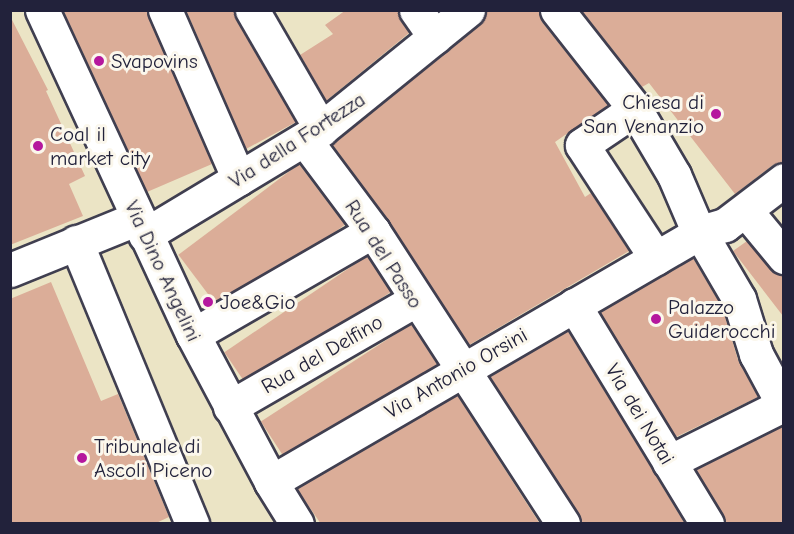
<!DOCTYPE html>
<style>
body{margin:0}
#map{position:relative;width:794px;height:534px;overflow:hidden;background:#ebe4c5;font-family:"Comic Neue",sans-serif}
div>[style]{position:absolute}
.building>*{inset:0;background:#dbad98;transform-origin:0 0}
.roads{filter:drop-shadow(2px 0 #403f50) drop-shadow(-2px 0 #403f50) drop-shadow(0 2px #403f50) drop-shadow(0 -2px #403f50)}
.minor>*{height:33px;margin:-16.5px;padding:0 16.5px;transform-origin:16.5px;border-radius:16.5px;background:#fff}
.dots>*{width:16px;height:16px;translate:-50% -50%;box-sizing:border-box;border:3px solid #fbf7ec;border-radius:50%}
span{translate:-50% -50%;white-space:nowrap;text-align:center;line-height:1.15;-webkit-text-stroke:6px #fbf7ec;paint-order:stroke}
.poi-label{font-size:21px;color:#22223b}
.left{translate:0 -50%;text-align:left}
.right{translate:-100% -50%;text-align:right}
.street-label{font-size:21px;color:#22223b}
.frame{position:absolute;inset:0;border:12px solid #22223b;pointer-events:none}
</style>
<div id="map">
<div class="building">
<div style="clip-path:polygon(63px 10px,147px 10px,212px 164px,147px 192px)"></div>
<div style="clip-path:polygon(186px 10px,233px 10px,296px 122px,246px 149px)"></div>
<div style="clip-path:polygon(346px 10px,397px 10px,409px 33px,326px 101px,300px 55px,333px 34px,325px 25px)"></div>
<div style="clip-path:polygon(486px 10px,539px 10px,542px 22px,608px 105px,555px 142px,585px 197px,591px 193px,629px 251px,469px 345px,389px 221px,332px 144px,480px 25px)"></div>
<div style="clip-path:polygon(581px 10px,783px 10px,783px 162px,773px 165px,735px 194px,649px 83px,642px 87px)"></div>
<div style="clip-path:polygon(10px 16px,48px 90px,46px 91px,85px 176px,69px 184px,83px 216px,10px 245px)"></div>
<div style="left:299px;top:164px;width:76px;height:151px;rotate:53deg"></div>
<div style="clip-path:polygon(747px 241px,770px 269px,783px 275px,783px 316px,733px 251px)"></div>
<div style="left:367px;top:256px;width:43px;height:172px;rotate:56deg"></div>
<div style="clip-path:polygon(693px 258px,722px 307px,738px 360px,758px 397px,676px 437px,600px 312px)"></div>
<div style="clip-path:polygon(51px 282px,101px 401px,118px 394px,169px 517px,154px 524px,10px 524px,10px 299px)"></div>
<div style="left:411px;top:324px;width:48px;height:179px;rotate:57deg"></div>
<div style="clip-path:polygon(568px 331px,653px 471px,685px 524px,582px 524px,490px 376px)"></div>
<div style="clip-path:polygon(457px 395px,540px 524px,321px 524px,297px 489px)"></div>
<div style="clip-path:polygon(783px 426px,783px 524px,726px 524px,696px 470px)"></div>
</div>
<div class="roads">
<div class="minor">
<div style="left:42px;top:10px;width:358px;rotate:65.1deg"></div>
<div style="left:193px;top:335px;width:166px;rotate:62deg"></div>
<div style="left:271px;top:482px;width:49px;rotate:58.2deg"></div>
<div style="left:165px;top:10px;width:184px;rotate:66.4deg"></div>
<div style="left:252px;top:10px;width:138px;rotate:59.9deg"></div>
<div style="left:416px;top:10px;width:33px;rotate:55deg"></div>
<div style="left:557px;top:10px;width:126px;rotate:51.8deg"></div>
<div style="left:635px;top:109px;width:77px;rotate:59.4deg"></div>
<div style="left:674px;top:175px;width:53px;rotate:66.8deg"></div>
<div style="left:695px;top:224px;width:87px;rotate:59.6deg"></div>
<div style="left:739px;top:299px;width:58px;rotate:72.8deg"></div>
<div style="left:756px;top:354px;width:59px;rotate:61.7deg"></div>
<div style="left:635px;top:109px;width:64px;rotate:145.8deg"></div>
<div style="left:582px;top:145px;width:135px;rotate:56.8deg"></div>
<div style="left:305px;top:140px;width:114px;rotate:53.2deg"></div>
<div style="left:373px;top:231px;width:349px;rotate:57deg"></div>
<div style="left:746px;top:211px;width:60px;rotate:50.4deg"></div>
<div style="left:145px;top:235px;width:205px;rotate:-31.1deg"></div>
<div style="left:321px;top:129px;width:189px;rotate:-39deg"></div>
<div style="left:76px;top:242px;width:305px;rotate:67.6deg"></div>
<div style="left:10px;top:270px;width:138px;rotate:-22.1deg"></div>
<div style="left:574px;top:305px;width:256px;rotate:58.7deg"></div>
<div style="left:193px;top:335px;width:208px;rotate:-30deg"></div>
<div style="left:230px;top:407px;width:214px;rotate:-30deg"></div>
<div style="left:669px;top:462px;width:127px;rotate:-26.6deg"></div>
<div style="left:271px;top:482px;width:497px;rotate:-30.2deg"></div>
<div style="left:700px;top:232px;width:26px;rotate:-16deg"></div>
<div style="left:725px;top:225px;width:74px;rotate:-37.3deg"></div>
</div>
</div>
<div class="dots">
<div style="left:99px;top:61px;background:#b5179e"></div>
<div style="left:716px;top:114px;background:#b5179e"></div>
<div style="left:38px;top:146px;background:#b5179e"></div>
<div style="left:208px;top:302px;background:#b5179e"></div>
<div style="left:656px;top:319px;background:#b5179e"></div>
<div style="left:82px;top:458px;background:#b5179e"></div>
</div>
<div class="poi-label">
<span class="left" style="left:111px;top:61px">Svapovins</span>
<span class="right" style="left:704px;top:114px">Chiesa di<br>San Venanzio</span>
<span class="left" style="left:50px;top:146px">Coal il<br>market city</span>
<span class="left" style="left:220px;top:302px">Joe&amp;Gio</span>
<span class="left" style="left:668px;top:319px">Palazzo<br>Guiderocchi</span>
<span class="left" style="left:94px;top:458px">Tribunale di<br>Ascoli Piceno</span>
</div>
<div class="street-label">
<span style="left:297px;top:140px;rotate:-33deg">Via della Fortezza</span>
<span style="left:384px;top:254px;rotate:57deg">Rua del Passo</span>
<span style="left:163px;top:271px;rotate:65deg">Via Dino Angelini</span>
<span style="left:322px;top:354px;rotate:-30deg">Rua del Delfino</span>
<span style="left:456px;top:373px;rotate:-30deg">Via Antonio Orsini</span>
<span style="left:640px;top:414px;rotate:59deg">Via dei Notai</span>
</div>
<div class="frame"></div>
</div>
